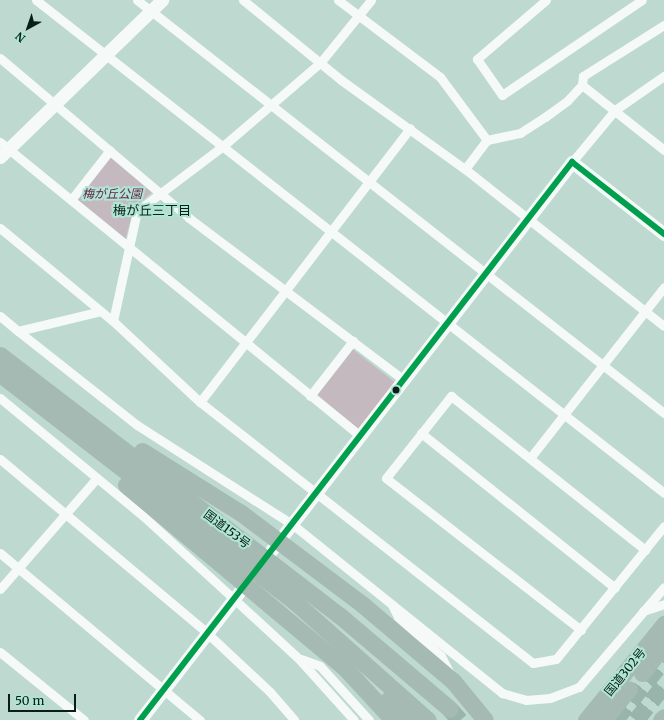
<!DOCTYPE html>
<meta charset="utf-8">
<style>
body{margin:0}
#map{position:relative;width:664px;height:720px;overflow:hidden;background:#bdd9d0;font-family:Merriweather,"Noto Sans JP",serif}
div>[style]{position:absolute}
.green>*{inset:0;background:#c3b9bf;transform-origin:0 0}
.highway-tunnel>*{height:17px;margin-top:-8.5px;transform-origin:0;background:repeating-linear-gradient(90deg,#99b4ab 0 17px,transparent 0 25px)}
.street>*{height:9px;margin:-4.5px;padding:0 4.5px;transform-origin:4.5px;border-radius:4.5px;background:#f5f9f8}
.secondary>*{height:13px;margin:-6.5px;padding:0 6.5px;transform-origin:6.5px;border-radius:6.5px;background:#f5f9f8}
.highway>*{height:17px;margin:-8.5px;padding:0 8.5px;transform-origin:8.5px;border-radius:8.5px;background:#a6bab4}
.bus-1>*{height:6px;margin:-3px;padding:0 3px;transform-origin:3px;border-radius:3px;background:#009f4e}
.dots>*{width:11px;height:11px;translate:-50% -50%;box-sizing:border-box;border:2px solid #b0e6d3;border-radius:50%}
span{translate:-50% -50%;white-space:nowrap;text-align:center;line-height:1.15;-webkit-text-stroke:4px #b0e6d3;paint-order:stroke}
.park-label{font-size:12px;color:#691c47;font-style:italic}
.street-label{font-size:12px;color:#091e17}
.neighbourhood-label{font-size:13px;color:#091e17}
.north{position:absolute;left:8px;top:8px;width:40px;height:40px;-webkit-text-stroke:3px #b0e6d3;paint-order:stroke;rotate:220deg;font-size:11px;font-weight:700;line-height:16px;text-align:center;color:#091e17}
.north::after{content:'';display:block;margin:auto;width:14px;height:18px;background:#091e17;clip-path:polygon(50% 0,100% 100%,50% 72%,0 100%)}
.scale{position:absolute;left:8px;top:694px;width:68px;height:18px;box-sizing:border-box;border:2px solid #091e17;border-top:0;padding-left:5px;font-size:12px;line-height:14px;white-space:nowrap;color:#091e17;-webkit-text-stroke:3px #b0e6d3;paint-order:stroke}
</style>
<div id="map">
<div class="green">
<div style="clip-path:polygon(110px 153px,153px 191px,134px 208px,124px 244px,73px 200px)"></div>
<div style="left:351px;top:348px;width:57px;height:61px;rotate:38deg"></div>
</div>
<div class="highway-tunnel">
<div style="left:450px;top:709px;width:15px;rotate:48deg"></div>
<div style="left:615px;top:720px;width:77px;rotate:-50.8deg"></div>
<div style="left:636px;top:720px;width:45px;rotate:-51.3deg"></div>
</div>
<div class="street">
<div style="left:36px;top:0;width:798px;rotate:38.13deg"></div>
<div style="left:137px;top:0;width:670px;rotate:38.09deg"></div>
<div style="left:243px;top:0;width:127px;rotate:39.2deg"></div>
<div style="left:341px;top:80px;width:153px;rotate:35.7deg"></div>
<div style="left:465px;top:169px;width:253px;rotate:38.3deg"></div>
<div style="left:338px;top:0;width:128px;rotate:37deg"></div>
<div style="left:440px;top:77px;width:79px;rotate:53.3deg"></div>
<div style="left:546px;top:0;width:91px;rotate:139.5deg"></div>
<div style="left:477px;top:59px;width:44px;rotate:55.2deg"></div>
<div style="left:502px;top:95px;width:169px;rotate:-34.2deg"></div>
<div style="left:0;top:58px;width:248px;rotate:40.2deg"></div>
<div style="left:189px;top:218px;width:268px;rotate:37deg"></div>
<div style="left:582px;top:85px;width:105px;rotate:38.4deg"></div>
<div style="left:0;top:142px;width:465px;rotate:39.2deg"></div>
<div style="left:572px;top:162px;width:67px;rotate:-50.4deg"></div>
<div style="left:615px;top:110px;width:60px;rotate:-34.8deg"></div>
<div style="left:465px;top:169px;width:36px;rotate:-53deg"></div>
<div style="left:487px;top:140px;width:34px;rotate:-12deg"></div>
<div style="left:520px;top:133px;width:30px;rotate:-33deg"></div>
<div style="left:545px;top:117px;width:27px;rotate:-36deg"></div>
<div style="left:567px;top:101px;width:22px;rotate:-47deg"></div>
<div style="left:582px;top:85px;width:9px;rotate:-84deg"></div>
<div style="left:583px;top:76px;width:96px;rotate:-32.2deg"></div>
<div style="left:71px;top:200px;width:63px;rotate:-52deg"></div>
<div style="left:0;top:228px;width:146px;rotate:39.5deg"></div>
<div style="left:113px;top:321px;width:119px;rotate:43deg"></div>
<div style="left:200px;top:402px;width:423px;rotate:38.1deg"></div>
<div style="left:533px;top:663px;width:23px;rotate:-10deg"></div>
<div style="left:556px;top:659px;width:171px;rotate:-50.9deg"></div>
<div style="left:0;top:316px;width:23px;rotate:40deg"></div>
<div style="left:18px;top:331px;width:85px;rotate:-13.5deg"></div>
<div style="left:113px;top:321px;width:113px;rotate:-77.7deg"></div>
<div style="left:137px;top:211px;width:108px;rotate:-37.1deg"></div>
<div style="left:223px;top:146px;width:128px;rotate:-40.6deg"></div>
<div style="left:320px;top:63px;width:81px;rotate:-51deg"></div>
<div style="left:18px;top:331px;width:152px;rotate:38.3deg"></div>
<div style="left:137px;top:425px;width:184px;rotate:32.6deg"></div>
<div style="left:292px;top:524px;width:270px;rotate:38.8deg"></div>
<div style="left:502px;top:693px;width:25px;rotate:16deg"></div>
<div style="left:526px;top:700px;width:24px;rotate:-5deg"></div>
<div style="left:550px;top:698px;width:31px;rotate:-21deg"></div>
<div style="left:579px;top:687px;width:131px;rotate:-49.6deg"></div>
<div style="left:310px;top:396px;width:70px;rotate:-52deg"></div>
<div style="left:0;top:398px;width:184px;rotate:39.5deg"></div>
<div style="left:142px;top:515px;width:125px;rotate:42.4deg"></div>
<div style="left:234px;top:599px;width:88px;rotate:42.7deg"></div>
<div style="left:299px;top:659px;width:82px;rotate:48deg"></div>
<div style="left:200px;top:402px;width:345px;rotate:-52.5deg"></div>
<div style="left:421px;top:433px;width:248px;rotate:38.6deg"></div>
<div style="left:530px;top:458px;width:217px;rotate:-51.9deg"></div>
<div style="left:0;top:459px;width:270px;rotate:40deg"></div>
<div style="left:207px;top:633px;width:86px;rotate:43.1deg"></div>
<div style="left:270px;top:692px;width:37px;rotate:49deg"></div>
<div style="left:0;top:553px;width:261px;rotate:39.9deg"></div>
<div style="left:0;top:589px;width:147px;rotate:-48.9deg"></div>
<div style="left:392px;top:605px;width:13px;rotate:63deg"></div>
<div style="left:398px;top:617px;width:58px;rotate:42.2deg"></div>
<div style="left:441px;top:656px;width:20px;rotate:63deg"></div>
<div style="left:643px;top:611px;width:22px;rotate:-18deg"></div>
<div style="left:581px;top:630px;width:247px;rotate:-142.1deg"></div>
<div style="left:386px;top:478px;width:105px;rotate:-51.6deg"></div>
<div style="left:451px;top:396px;width:248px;rotate:38.4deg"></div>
<div style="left:0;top:652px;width:108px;rotate:39deg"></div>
<div style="left:301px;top:659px;width:20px;rotate:20deg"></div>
<div style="left:320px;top:666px;width:73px;rotate:47.8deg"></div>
</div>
<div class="secondary">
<div style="left:0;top:157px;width:226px;rotate:-44.1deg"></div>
<div style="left:140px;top:720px;width:706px;rotate:-52.25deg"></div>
<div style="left:572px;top:162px;width:117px;rotate:38deg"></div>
</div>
<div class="highway">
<div style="left:0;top:355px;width:427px;rotate:37.5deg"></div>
<div style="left:339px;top:615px;width:145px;rotate:40.3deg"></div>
<div style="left:0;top:374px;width:374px;rotate:37.7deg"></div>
<div style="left:296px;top:603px;width:176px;rotate:41.6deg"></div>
<div style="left:142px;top:451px;width:117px;rotate:32.1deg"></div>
<div style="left:241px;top:513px;width:153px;rotate:37deg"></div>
<div style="left:363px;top:605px;width:118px;rotate:40.2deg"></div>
<div style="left:453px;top:681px;width:50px;rotate:50.6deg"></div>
<div style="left:126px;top:485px;width:285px;rotate:39.9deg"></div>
<div style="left:345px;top:668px;width:71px;rotate:47.3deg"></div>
<div style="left:642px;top:673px;width:36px;rotate:-52deg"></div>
<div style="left:389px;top:699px;width:28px;rotate:49deg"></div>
<div style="left:586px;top:720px;width:124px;rotate:-50.9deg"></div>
<div style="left:603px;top:720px;width:40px;rotate:-50deg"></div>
<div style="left:661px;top:720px;width:4px;rotate:-45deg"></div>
</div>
<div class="bus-1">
<div style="left:572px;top:162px;width:117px;rotate:38deg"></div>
<div style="left:140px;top:720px;width:706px;rotate:-52.25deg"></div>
</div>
<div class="dots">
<div style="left:396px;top:390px;background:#091e17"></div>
</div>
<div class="park-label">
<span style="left:112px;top:194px">梅が丘公園</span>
</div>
<div class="street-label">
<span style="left:227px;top:529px;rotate:37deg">国道153号</span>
<span style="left:625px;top:672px;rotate:-51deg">国道302号</span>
</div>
<div class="neighbourhood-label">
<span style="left:152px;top:211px">梅が丘三丁目</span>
</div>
<div class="north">N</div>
<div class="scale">50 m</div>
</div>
